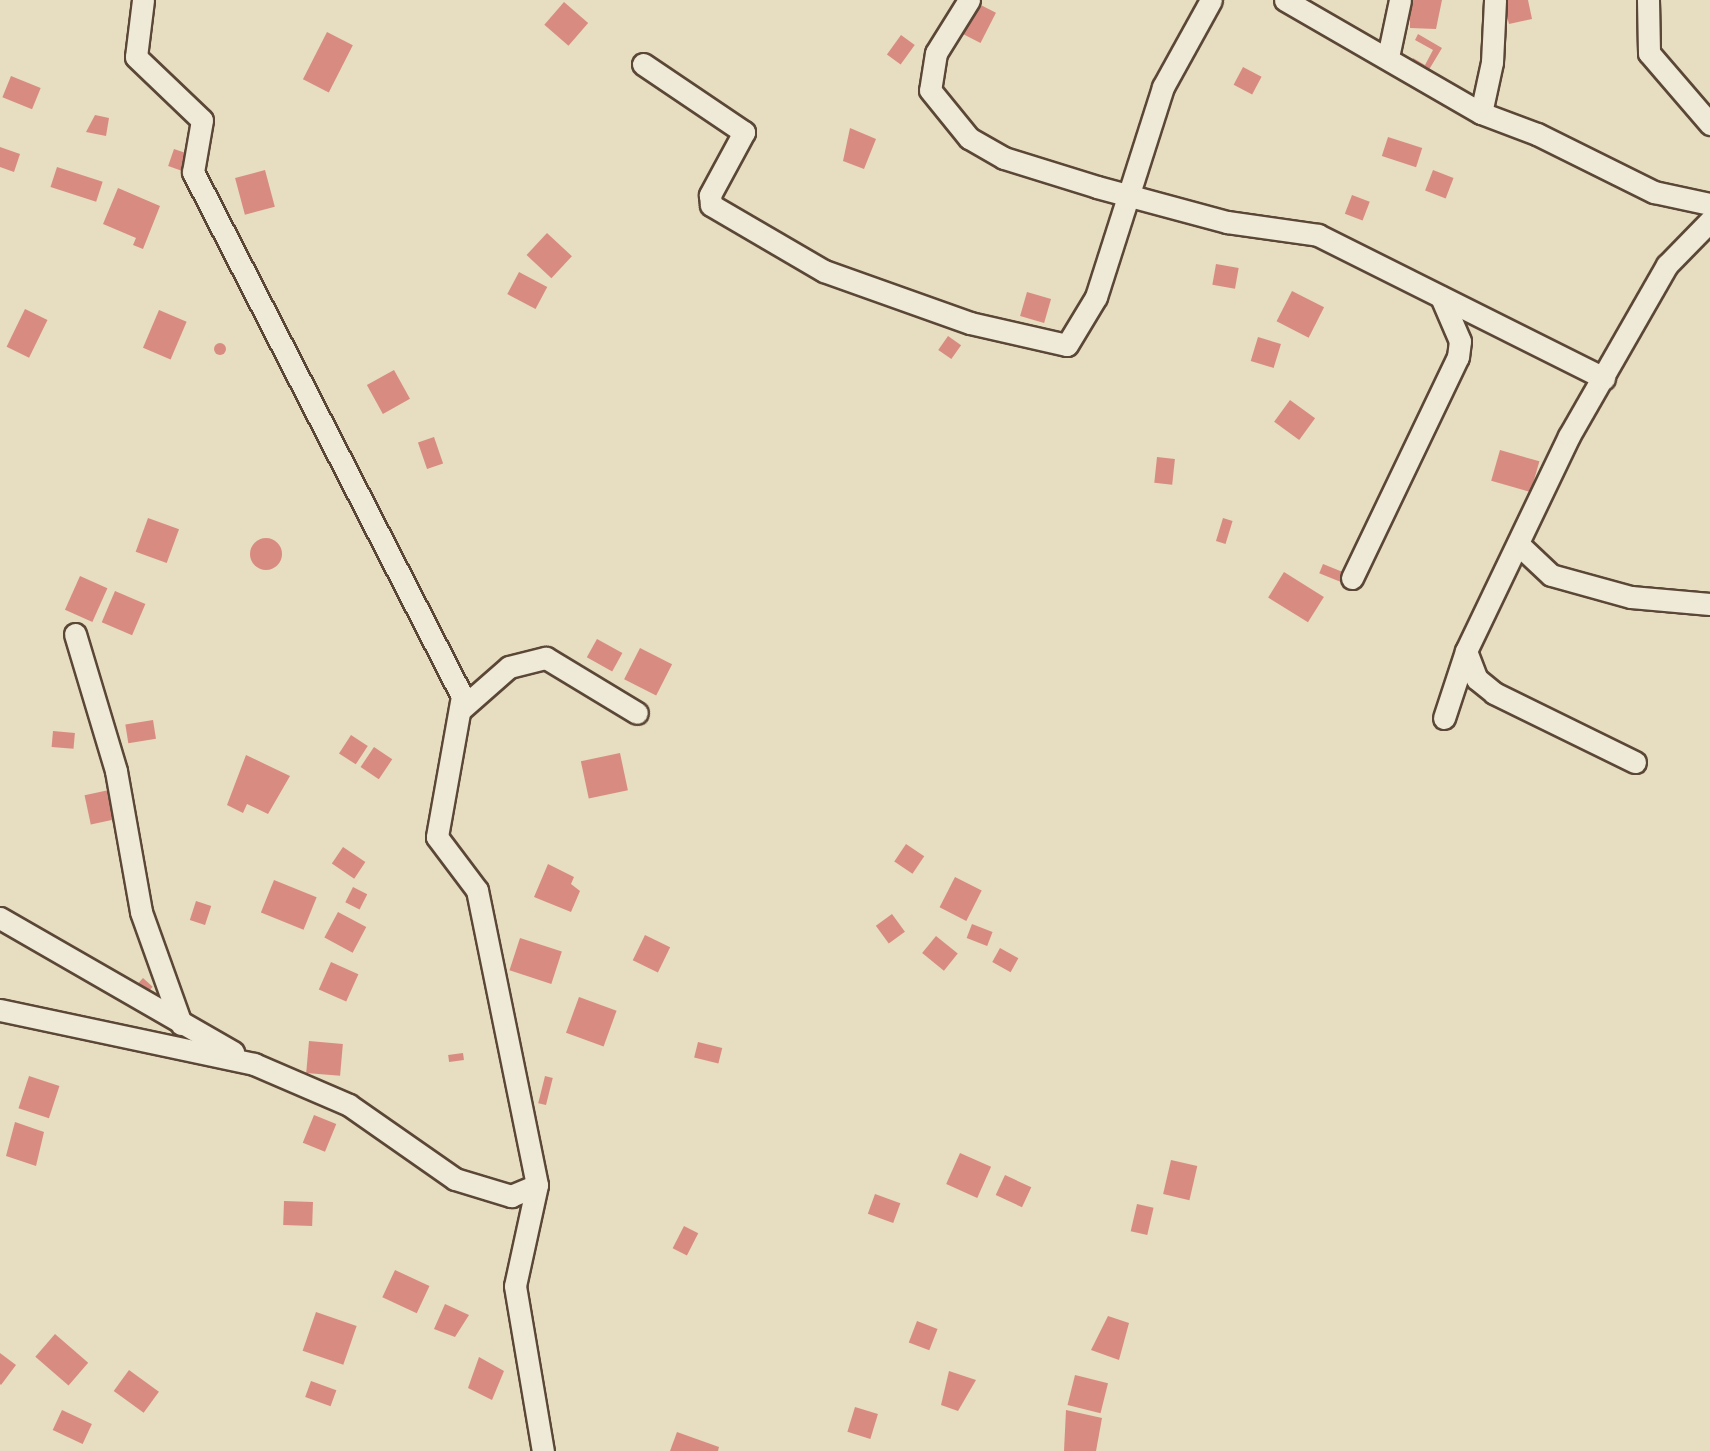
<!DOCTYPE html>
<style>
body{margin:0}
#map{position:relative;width:1710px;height:1451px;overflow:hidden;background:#e7ddc1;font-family:"IM FELL DW Pica",serif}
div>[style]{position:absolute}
.building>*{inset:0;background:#d88c81;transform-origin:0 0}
.round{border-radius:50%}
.roads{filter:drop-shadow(2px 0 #5b4736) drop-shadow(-2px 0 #5b4736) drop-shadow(0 2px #5b4736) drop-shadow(0 -2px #5b4736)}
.minor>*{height:21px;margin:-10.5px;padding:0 10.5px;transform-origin:10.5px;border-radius:10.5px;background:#efe9d7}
span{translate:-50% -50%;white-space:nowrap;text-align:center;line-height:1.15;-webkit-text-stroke:4.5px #efe9d7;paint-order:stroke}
</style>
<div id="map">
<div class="building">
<div style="left:971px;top:0;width:28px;height:34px;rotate:27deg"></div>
<div style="clip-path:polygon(1410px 0,1442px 0,1436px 29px,1410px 28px)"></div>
<div style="clip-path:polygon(1503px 0,1528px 0,1532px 19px,1509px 24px)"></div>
<div style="left:564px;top:2px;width:32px;height:30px;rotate:41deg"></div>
<div style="left:327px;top:32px;width:29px;height:53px;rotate:27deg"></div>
<div style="clip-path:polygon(1418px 34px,1442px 48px,1427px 73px,1410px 64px,1413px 58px,1425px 65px,1433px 50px,1415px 40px)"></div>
<div style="left:901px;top:35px;width:17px;height:24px;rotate:36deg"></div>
<div style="left:1243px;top:67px;width:21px;height:20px;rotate:28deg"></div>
<div style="left:11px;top:76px;width:32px;height:23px;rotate:22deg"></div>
<div style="clip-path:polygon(95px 115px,109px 118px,106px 136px,86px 132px)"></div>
<div style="clip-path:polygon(850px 128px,876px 139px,864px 169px,843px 161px)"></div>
<div style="left:1388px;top:137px;width:36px;height:20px;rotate:18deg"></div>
<div style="clip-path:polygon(0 147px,20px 154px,14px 172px,0 167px)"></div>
<div style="left:174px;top:149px;width:18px;height:18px;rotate:19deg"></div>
<div style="left:57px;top:167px;width:48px;height:21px;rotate:18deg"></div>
<div style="left:265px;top:170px;width:38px;height:31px;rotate:75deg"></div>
<div style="left:1433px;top:170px;width:22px;height:22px;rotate:21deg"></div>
<div style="clip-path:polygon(118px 188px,160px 206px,143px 249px,133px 245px,136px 238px,103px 224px)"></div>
<div style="left:1352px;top:195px;width:19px;height:20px;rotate:21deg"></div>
<div style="left:547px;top:233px;width:34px;height:30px;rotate:43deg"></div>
<div style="left:1216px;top:264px;width:23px;height:21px;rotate:10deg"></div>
<div style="left:519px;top:272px;width:32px;height:25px;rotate:28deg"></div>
<div style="left:1292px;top:291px;width:36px;height:34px;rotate:27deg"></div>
<div style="left:1027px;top:292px;width:25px;height:25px;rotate:16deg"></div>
<div style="left:25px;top:309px;width:25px;height:42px;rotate:26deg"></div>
<div style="left:159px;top:310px;width:30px;height:41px;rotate:23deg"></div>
<div style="left:948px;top:336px;width:16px;height:17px;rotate:35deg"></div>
<div style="left:1258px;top:337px;width:24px;height:25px;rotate:17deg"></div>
<div class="round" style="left:214px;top:343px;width:12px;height:12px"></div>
<div style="left:394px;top:370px;width:33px;height:31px;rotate:61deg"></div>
<div style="left:1290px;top:400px;width:31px;height:27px;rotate:36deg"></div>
<div style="left:434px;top:437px;width:28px;height:17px;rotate:71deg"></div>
<div style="left:1500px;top:450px;width:41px;height:32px;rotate:16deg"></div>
<div style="left:1157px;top:457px;width:18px;height:26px;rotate:6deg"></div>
<div style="left:148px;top:518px;width:33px;height:36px;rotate:20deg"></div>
<div style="left:1223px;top:518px;width:10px;height:24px;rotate:17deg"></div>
<div class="round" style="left:250px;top:538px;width:32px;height:32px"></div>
<div style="left:1323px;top:564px;width:24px;height:10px;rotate:22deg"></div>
<div style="left:1284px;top:572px;width:47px;height:30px;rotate:32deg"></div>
<div style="left:80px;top:576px;width:30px;height:37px;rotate:24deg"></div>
<div style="left:115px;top:591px;width:33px;height:34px;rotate:23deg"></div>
<div style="left:597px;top:639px;width:29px;height:21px;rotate:29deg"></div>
<div style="left:640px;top:648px;width:36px;height:35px;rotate:27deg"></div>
<div style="left:153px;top:720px;width:19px;height:28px;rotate:81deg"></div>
<div style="left:53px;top:731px;width:22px;height:16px;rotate:5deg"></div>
<div style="left:351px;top:735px;width:20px;height:22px;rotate:33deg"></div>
<div style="left:374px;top:747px;width:22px;height:24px;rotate:34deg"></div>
<div style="left:620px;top:753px;width:38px;height:40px;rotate:78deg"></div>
<div style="clip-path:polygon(246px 755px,290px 776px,268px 814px,247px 804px,243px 813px,227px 805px)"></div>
<div style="left:109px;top:790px;width:30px;height:25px;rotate:78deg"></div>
<div style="left:906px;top:844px;width:22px;height:21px;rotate:34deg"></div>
<div style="left:343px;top:847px;width:27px;height:20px;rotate:34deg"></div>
<div style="clip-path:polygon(548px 864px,574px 877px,571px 884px,580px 891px,571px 912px,534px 897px)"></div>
<div style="left:955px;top:877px;width:30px;height:34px;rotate:27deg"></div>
<div style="left:274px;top:880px;width:46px;height:35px;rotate:22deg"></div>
<div style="left:353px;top:887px;width:16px;height:17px;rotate:27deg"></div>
<div style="left:196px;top:901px;width:16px;height:20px;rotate:18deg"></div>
<div style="left:338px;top:912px;width:32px;height:29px;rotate:28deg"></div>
<div style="left:892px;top:914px;width:22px;height:20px;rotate:54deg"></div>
<div style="left:972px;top:924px;width:22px;height:15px;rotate:21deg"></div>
<div style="left:645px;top:935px;width:28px;height:28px;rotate:26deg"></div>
<div style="left:936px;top:936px;width:28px;height:22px;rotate:39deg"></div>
<div style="left:520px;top:938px;width:44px;height:34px;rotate:18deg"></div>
<div style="left:1000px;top:948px;width:21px;height:16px;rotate:29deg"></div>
<div style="left:331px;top:962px;width:30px;height:30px;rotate:24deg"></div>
<div style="left:143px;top:978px;width:13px;height:8px;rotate:42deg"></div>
<div style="left:579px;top:997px;width:40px;height:38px;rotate:20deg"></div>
<div style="left:309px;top:1041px;width:34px;height:32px;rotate:5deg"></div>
<div style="left:698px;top:1042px;width:25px;height:16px;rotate:14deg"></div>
<div style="left:463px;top:1053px;width:7px;height:15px;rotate:82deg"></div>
<div style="left:29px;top:1076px;width:32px;height:34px;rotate:18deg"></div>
<div style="left:545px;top:1076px;width:8px;height:28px;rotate:14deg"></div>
<div style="left:314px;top:1115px;width:24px;height:30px;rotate:22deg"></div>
<div style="clip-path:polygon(15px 1122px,44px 1132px,36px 1166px,6px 1156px)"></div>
<div style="left:960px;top:1153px;width:34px;height:34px;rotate:24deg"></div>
<div style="left:1171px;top:1160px;width:27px;height:35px;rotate:13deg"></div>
<div style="left:1005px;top:1175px;width:29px;height:22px;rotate:25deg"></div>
<div style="left:875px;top:1194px;width:27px;height:21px;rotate:20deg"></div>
<div style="left:284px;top:1201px;width:29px;height:24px;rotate:2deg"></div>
<div style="left:1137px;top:1204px;width:17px;height:28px;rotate:13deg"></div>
<div style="left:684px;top:1226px;width:16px;height:25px;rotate:27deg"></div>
<div style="left:395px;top:1270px;width:38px;height:30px;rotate:25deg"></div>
<div style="clip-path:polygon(445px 1304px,469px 1315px,455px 1337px,434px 1329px)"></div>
<div style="left:316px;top:1312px;width:43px;height:41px;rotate:19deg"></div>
<div style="clip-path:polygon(1108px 1316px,1129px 1323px,1119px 1360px,1091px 1350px)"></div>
<div style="left:917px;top:1321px;width:22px;height:23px;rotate:21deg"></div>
<div style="left:55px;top:1334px;width:44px;height:30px;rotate:41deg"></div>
<div style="clip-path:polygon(0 1353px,16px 1365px,1px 1385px,0 1384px)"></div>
<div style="clip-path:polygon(479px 1357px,504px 1371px,492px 1400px,468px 1388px)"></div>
<div style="left:129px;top:1370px;width:37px;height:26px;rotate:36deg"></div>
<div style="clip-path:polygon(949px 1371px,976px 1380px,958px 1411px,941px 1405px)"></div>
<div style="left:1075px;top:1375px;width:34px;height:31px;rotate:14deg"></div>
<div style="left:311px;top:1381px;width:27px;height:17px;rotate:20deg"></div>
<div style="left:855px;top:1407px;width:24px;height:26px;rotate:17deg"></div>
<div style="left:62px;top:1410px;width:33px;height:22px;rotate:25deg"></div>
<div style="clip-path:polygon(1066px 1410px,1102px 1418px,1096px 1451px,1064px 1451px)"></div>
<div style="clip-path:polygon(677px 1432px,719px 1447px,718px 1451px,670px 1451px)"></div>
</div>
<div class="roads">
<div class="minor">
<div style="left:143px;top:0;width:57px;rotate:97deg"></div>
<div style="left:136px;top:57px;width:91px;rotate:43.7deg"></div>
<div style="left:202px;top:120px;width:53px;rotate:99.8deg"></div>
<div style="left:193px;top:172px;width:589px;rotate:62.83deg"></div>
<div style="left:462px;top:696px;width:143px;rotate:100.1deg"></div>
<div style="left:437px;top:837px;width:66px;rotate:53deg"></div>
<div style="left:477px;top:890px;width:301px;rotate:78.5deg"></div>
<div style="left:537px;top:1185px;width:103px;rotate:102.3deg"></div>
<div style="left:515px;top:1286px;width:167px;rotate:80.4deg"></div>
<div style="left:969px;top:0;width:62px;rotate:121.9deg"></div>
<div style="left:936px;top:53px;width:37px;rotate:99deg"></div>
<div style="left:930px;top:90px;width:62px;rotate:50.9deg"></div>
<div style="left:969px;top:138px;width:40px;rotate:29.7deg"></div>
<div style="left:1004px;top:158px;width:97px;rotate:17.3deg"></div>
<div style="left:1097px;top:187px;width:135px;rotate:15.1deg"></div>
<div style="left:1227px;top:222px;width:92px;rotate:8.1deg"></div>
<div style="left:1318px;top:235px;width:320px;rotate:26.6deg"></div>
<div style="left:1285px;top:0;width:226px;rotate:30deg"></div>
<div style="left:1481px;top:113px;width:60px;rotate:20.6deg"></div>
<div style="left:1537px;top:134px;width:131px;rotate:26.4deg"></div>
<div style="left:1654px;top:192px;width:57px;rotate:12.1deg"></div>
<div style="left:1648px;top:0;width:53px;rotate:88.9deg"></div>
<div style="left:1649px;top:53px;width:94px;rotate:49.3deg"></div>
<div style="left:1388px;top:57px;width:58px;rotate:-78.1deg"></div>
<div style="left:643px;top:64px;width:122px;rotate:34deg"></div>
<div style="left:744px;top:132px;width:72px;rotate:118.4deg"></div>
<div style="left:710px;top:195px;width:10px;rotate:84deg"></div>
<div style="left:711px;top:205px;width:131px;rotate:30.3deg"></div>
<div style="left:824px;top:271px;width:155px;rotate:19.6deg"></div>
<div style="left:970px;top:323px;width:99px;rotate:12.8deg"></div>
<div style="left:1067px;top:345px;width:56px;rotate:-58.9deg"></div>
<div style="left:1096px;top:297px;width:220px;rotate:-72.3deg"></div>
<div style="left:1163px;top:87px;width:99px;rotate:-61.1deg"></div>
<div style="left:1481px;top:113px;width:52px;rotate:-77.8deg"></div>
<div style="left:1492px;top:62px;width:62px;rotate:-87.2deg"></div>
<div style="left:1518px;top:544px;width:45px;rotate:43.2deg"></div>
<div style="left:1551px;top:575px;width:83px;rotate:15.4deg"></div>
<div style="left:1631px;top:597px;width:79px;rotate:5.1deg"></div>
<div style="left:1352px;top:578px;width:245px;rotate:-64.4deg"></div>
<div style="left:1458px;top:357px;width:16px;rotate:-83deg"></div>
<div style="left:1460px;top:341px;width:48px;rotate:-113.4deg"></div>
<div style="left:75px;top:634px;width:143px;rotate:73.3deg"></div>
<div style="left:116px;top:771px;width:143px;rotate:79.9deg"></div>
<div style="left:141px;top:912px;width:119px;rotate:70.3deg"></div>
<div style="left:1466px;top:651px;width:30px;rotate:69deg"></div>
<div style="left:1477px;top:679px;width:22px;rotate:39deg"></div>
<div style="left:1494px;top:693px;width:157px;rotate:26.1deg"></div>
<div style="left:460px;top:710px;width:65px;rotate:-41.3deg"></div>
<div style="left:509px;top:667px;width:38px;rotate:-14deg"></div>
<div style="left:546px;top:658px;width:106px;rotate:31.1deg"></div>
<div style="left:1444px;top:718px;width:71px;rotate:-71.8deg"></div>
<div style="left:1466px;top:651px;width:238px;rotate:-64.4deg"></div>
<div style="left:1569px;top:436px;width:197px;rotate:-60.2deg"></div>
<div style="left:1667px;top:265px;width:62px;rotate:-45.7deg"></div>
<div style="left:0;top:918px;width:269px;rotate:29.9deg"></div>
<div style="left:0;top:1010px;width:260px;rotate:12deg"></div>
<div style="left:254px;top:1064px;width:103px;rotate:23.3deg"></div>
<div style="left:349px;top:1105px;width:129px;rotate:34.9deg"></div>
<div style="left:455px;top:1179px;width:59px;rotate:16.9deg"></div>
<div style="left:511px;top:1196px;width:28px;rotate:-23deg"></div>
</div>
</div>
</div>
